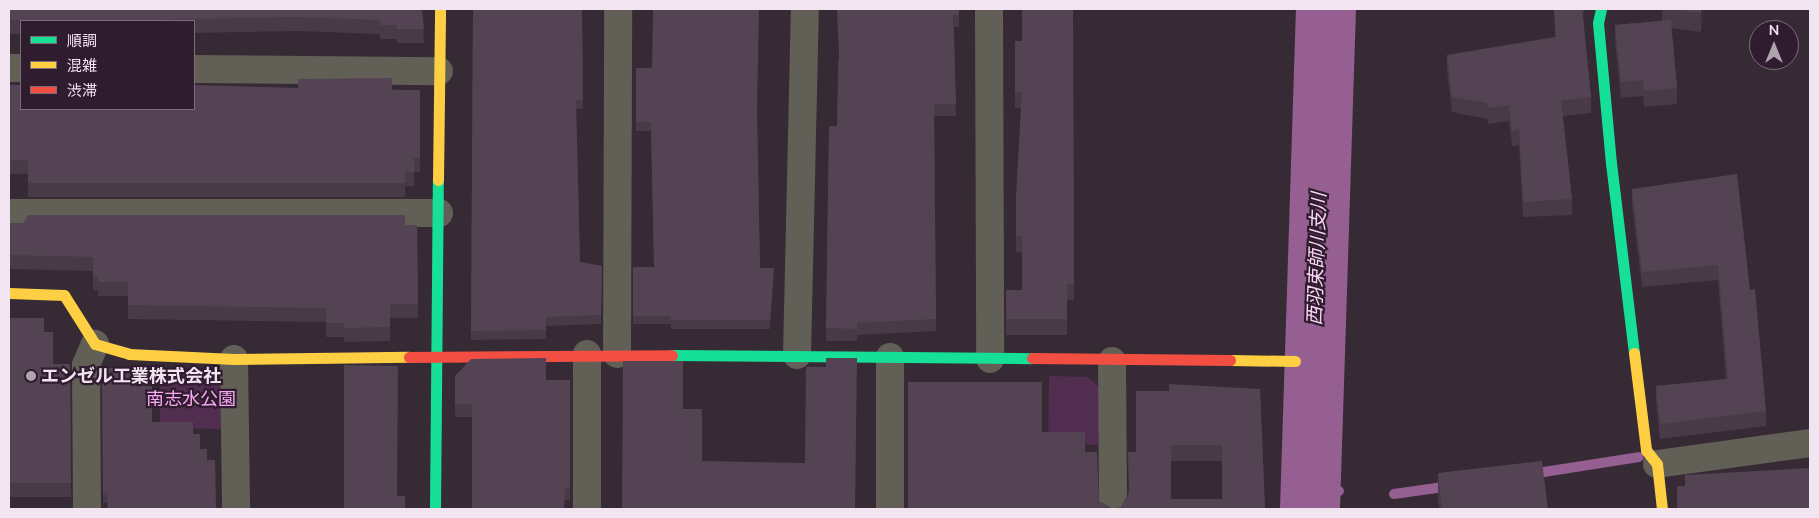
<!DOCTYPE html>
<meta charset="utf-8">
<style>
body{margin:0}
#map{position:relative;width:1819px;height:518px;overflow:hidden;background:#362a35;font-family:"Nunito Sans","Noto Sans JP",sans-serif}
div>[style]{position:absolute}
.green>*{inset:0;background:#512d4f}
.stream>*{height:10px;margin:-5px;padding:0 5px;transform-origin:5px;border-radius:5px;background:#955f91}
.river>*{height:60px;margin:-30px;padding:0 30px;transform-origin:30px;border-radius:30px;background:#955f91}
.street>*{height:28px;margin:-14px;padding:0 14px;transform-origin:14px;border-radius:14px;background:#615f56}
.fast>*{height:11px;margin:-5.5px;padding:0 5.5px;transform-origin:5.5px;border-radius:5.5px;background:#16e098}
.slow>*{height:11px;margin:-5.5px;padding:0 5.5px;transform-origin:5.5px;border-radius:5.5px;background:#ffcf43}
.jam>*{height:11px;margin:-5.5px;padding:0 5.5px;transform-origin:5.5px;border-radius:5.5px;background:#f24e42}
.wall>*{inset:0;background:#483a47}
.shaded-wall>*{inset:0;background:#3b303a}
.building>*{inset:0;background:#544453}
.dots>*{width:14px;height:14px;translate:-50% -50%;box-sizing:border-box;border:2px solid #301c2f;border-radius:50%}
span{translate:-50% -50%;white-space:nowrap;text-align:center;line-height:1.15;-webkit-text-stroke:4.5px #301c2f;paint-order:stroke}
.poi-label{font-size:18px;color:#f2e5f1;font-weight:700}
.left{translate:0 -50%;text-align:left}
.park-label{font-size:18px;color:#faa9f5}
.water-label{font-size:19px;color:#f8d6f5;font-style:italic}
.frame{position:absolute;inset:0;border:10px solid #f2e5f1;pointer-events:none}
.legend{position:absolute;left:20px;top:20px;width:175px;height:90px;box-sizing:border-box;background:#301c2f;border:1px solid #7e6c7d;margin:0;padding:6px 9px;list-style:none;font-size:15px;color:#f2e5f1}
.legend li{display:flex;align-items:center;gap:10px;height:25px}
.legend b{width:25px;border:1px solid #7e6c7d}
.north{position:absolute;left:1749px;top:20px;width:50px;height:50px;box-sizing:border-box;background:#301c2f;border:1px solid #7e6c7d;border-radius:50%;rotate:0deg;font-size:14px;font-weight:700;line-height:20px;text-align:center;color:#f2e5f1}
.north::after{content:'';display:block;margin:auto;width:18px;height:22px;background:#b0a4af;clip-path:polygon(50% 0,100% 100%,50% 72%,0 100%)}
</style>
<div id="map">
<div class="green">
<div style="clip-path:polygon(160px 370px,210px 370px,221px 380px,221px 429px,160px 428px)"></div>
<div style="clip-path:polygon(1049px 376px,1088px 377px,1103px 391px,1103px 445px,1048px 444px)"></div>
</div>
<div class="stream">
<div style="left:1531px;top:474px;width:109px;rotate:-8.9deg"></div>
<div style="left:1310px;top:489px;width:29px;rotate:4deg"></div>
<div style="left:1394px;top:494px;width:57px;rotate:-8.1deg"></div>
</div>
<div class="river">
<div style="left:1310px;top:509px;width:500px;rotate:-88.17deg"></div>
</div>
<div class="street">
<div style="left:989px;top:9px;width:350px;rotate:89.8deg"></div>
<div style="left:9px;top:68px;width:12px"></div>
<div style="left:194px;top:69px;width:245px;rotate:0.5deg"></div>
<div style="left:9px;top:213px;width:430px"></div>
<div style="left:587px;top:354px;width:155px;rotate:90deg"></div>
<div style="left:617px;top:354px;width:345px;rotate:-89.8deg"></div>
<div style="left:797px;top:355px;width:346px;rotate:-88.7deg"></div>
<div style="left:890px;top:357px;width:152px;rotate:90deg"></div>
<div style="left:234px;top:359px;width:150px;rotate:89.2deg"></div>
<div style="left:1112px;top:361px;width:148px;rotate:89.6deg"></div>
<div style="left:1657px;top:464px;width:154px;rotate:-7.8deg"></div>
<div style="left:87px;top:509px;width:144px;rotate:-90.4deg"></div>
<div style="left:86px;top:365px;width:23px;rotate:-67deg"></div>
</div>
<div class="fast">
<div style="left:1601px;top:9px;width:14px;rotate:102deg"></div>
<div style="left:1598px;top:23px;width:141px;rotate:84.7deg"></div>
<div style="left:1611px;top:163px;width:191px;rotate:83.1deg"></div>
<div style="left:672px;top:355px;width:360px;rotate:0.5deg"></div>
<div style="left:435px;top:509px;width:329px;rotate:-89.5deg"></div>
</div>
<div class="slow">
<div style="left:438px;top:180px;width:171px;rotate:-89.3deg"></div>
<div style="left:9px;top:293px;width:55px;rotate:2.1deg"></div>
<div style="left:64px;top:295px;width:58px;rotate:57.7deg"></div>
<div style="left:95px;top:344px;width:35px;rotate:16deg"></div>
<div style="left:129px;top:354px;width:105px;rotate:2.7deg"></div>
<div style="left:234px;top:359px;width:175px;rotate:-0.7deg"></div>
<div style="left:1634px;top:353px;width:98px;rotate:82.9deg"></div>
<div style="left:1646px;top:450px;width:18px;rotate:52deg"></div>
<div style="left:1657px;top:464px;width:45px;rotate:83.7deg"></div>
<div style="left:1230px;top:360px;width:65px;rotate:0.9deg"></div>
</div>
<div class="jam">
<div style="left:409px;top:357px;width:263px;rotate:-0.4deg"></div>
<div style="left:1032px;top:358px;width:198px;rotate:0.6deg"></div>
</div>
<div class="wall">
<div style="clip-path:polygon(9px 9px,422px 9px,424px 43px,397px 43px,397px 39px,380px 39px,380px 34px,296px 31px,194px 33px,194px 21px,21px 21px,21px 34px,9px 34px)"></div>
<div style="clip-path:polygon(473px 9px,582px 9px,583px 109px,576px 109px,580px 262px,602px 266px,601px 324px,546px 326px,546px 339px,471px 340px)"></div>
<div style="clip-path:polygon(959px 9px,959px 27px,954px 27px,956px 116px,934px 116px,936px 331px,857px 335px,857px 341px,826px 341px,829px 126px,837px 126px,838px 60px)"></div>
<div style="clip-path:polygon(1073px 9px,1074px 300px,1067px 300px,1067px 335px,1006px 335px,1006px 290px,1022px 290px,1022px 252px,1016px 252px,1016px 198px,1021px 108px,1015px 108px,1015px 41px,1022px 41px)"></div>
<div style="clip-path:polygon(1554px 9px,1584px 9px,1583px 16px,1591px 97px,1591px 113px,1563px 116px,1572px 199px,1572px 215px,1523px 217px,1519px 145px,1512px 146px,1509px 121px,1488px 124px,1487px 119px,1452px 112px,1447px 70px,1447px 55px,1555px 37px)"></div>
<div style="clip-path:polygon(1662px 9px,1704px 9px,1701px 32px,1671px 28px,1677px 88px,1677px 104px,1644px 107px,1643px 96px,1621px 98px,1615px 41px,1615px 25px,1662px 21px)"></div>
<div style="clip-path:polygon(636px 68px,757px 115px,760px 268px,774px 276px,770px 329px,671px 329px,671px 324px,633px 324px,633px 267px,654px 267px,651px 131px,636px 131px)"></div>
<div style="clip-path:polygon(9px 85px,420px 90px,420px 172px,414px 172px,414px 186px,405px 186px,405px 197px,28px 197px,28px 174px,9px 174px)"></div>
<div style="clip-path:polygon(1632px 189px,1750px 290px,1766px 411px,1766px 426px,1660px 439px,1656px 401px,1656px 386px,1726px 379px,1718px 280px,1642px 287px,1632px 204px)"></div>
<div style="clip-path:polygon(9px 223px,417px 225px,418px 318px,390px 318px,390px 341px,344px 342px,344px 337px,326px 337px,326px 322px,128px 319px,128px 296px,98px 296px,98px 290px,93px 290px,93px 271px,9px 269px)"></div>
<div style="clip-path:polygon(9px 318px,44px 332px,53px 364px,70px 364px,71px 497px,9px 497px)"></div>
<div style="clip-path:polygon(102px 368px,152px 422px,193px 434px,200px 449px,207px 460px,216px 509px,107px 509px,107px 503px,103px 503px)"></div>
<div style="clip-path:polygon(455px 376px,546px 380px,570px 380px,570px 500px,565px 500px,472px 417px,455px 417px)"></div>
<div style="clip-path:polygon(evenodd,1260px 389px,1265px 509px,908px 509px,1042px 432px,1085px 452px,1099px 501px,1113px 509px,1121px 507px,1128px 494px,1136px 452px,1260px 389px,1171px 461px,1222px 461px,1222px 499px,1171px 499px,1171px 461px)"></div>
<div style="clip-path:polygon(1438px 473px,1548px 509px,1439px 509px,1438px 498px)"></div>
</div>
<div class="shaded-wall">
<div style="clip-path:polygon(1701px 9px,1704px 9px,1701px 32px)"></div>
<div style="clip-path:polygon(774px 268px,774px 276px,770px 329px,770px 320px)"></div>
</div>
<div class="building">
<div style="clip-path:polygon(9px 9px,422px 9px,424px 29px,397px 29px,397px 25px,380px 25px,380px 20px,296px 17px,98px 21px,26px 21px,26px 20px,9px 20px)"></div>
<div style="clip-path:polygon(473px 9px,582px 9px,583px 100px,576px 100px,580px 262px,602px 266px,601px 315px,546px 317px,546px 330px,471px 331px)"></div>
<div style="clip-path:polygon(653px 9px,759px 9px,757px 111px,760px 268px,774px 268px,770px 320px,671px 320px,671px 316px,633px 316px,633px 267px,654px 267px,651px 122px,636px 122px,636px 68px,652px 68px)"></div>
<div style="clip-path:polygon(837px 9px,959px 9px,959px 15px,953px 15px,956px 104px,934px 104px,936px 319px,857px 323px,857px 329px,826px 328px,829px 126px,837px 126px,839px 53px)"></div>
<div style="clip-path:polygon(1022px 9px,1073px 9px,1074px 284px,1067px 284px,1067px 319px,1006px 319px,1006px 290px,1022px 290px,1022px 236px,1016px 236px,1016px 198px,1022px 92px,1015px 92px,1015px 41px,1022px 41px)"></div>
<div style="clip-path:polygon(1554px 9px,1582px 9px,1591px 97px,1561px 101px,1572px 199px,1523px 202px,1519px 129px,1512px 131px,1509px 105px,1488px 108px,1487px 103px,1452px 97px,1447px 55px,1556px 37px)"></div>
<div style="clip-path:polygon(1675px 9px,1701px 9px,1701px 13px)"></div>
<div style="clip-path:polygon(1671px 20px,1677px 88px,1644px 91px,1643px 80px,1621px 82px,1615px 25px)"></div>
<div style="clip-path:polygon(392px 78px,392px 90px,420px 90px,420px 158px,414px 158px,414px 172px,405px 172px,405px 183px,28px 183px,28px 160px,9px 160px,9px 85px,21px 85px,21px 109px,194px 109px,194px 85px,298px 88px,298px 79px)"></div>
<div style="clip-path:polygon(1737px 174px,1750px 290px,1755px 289px,1766px 411px,1660px 424px,1656px 386px,1728px 379px,1718px 265px,1642px 272px,1632px 189px)"></div>
<div style="clip-path:polygon(28px 215px,405px 215px,405px 225px,417px 225px,418px 304px,390px 304px,390px 327px,344px 328px,344px 323px,326px 323px,326px 308px,128px 305px,128px 282px,98px 282px,98px 276px,93px 276px,93px 257px,9px 255px,9px 223px,23px 223px)"></div>
<div style="clip-path:polygon(9px 318px,44px 318px,44px 332px,53px 332px,53px 364px,70px 364px,71px 483px,9px 483px)"></div>
<div style="clip-path:polygon(546px 358px,546px 380px,570px 380px,570px 487px,565px 487px,564px 509px,472px 509px,472px 404px,455px 404px,455px 376px,471px 359px)"></div>
<div style="clip-path:polygon(826px 358px,857px 358px,855px 509px,622px 509px,623px 361px,683px 361px,683px 409px,702px 409px,702px 461px,805px 463px,806px 367px,826px 367px)"></div>
<div style="clip-path:polygon(344px 365px,398px 366px,397px 496px,405px 496px,405px 509px,344px 509px)"></div>
<div style="clip-path:polygon(102px 368px,152px 368px,152px 422px,193px 422px,193px 434px,200px 434px,200px 449px,207px 449px,207px 460px,215px 460px,216px 509px,108px 509px,107px 493px,103px 493px)"></div>
<div style="clip-path:polygon(evenodd,908px 382px,1042px 382px,1042px 432px,1085px 432px,1085px 452px,1097px 452px,1099px 501px,1113px 509px,1121px 507px,1129px 494px,1128px 452px,1136px 452px,1136px 391px,1169px 391px,1169px 384px,1260px 389px,1265px 509px,908px 509px,908px 382px,1171px 445px,1222px 445px,1222px 499px,1171px 499px,1171px 445px)"></div>
<div style="clip-path:polygon(1542px 461px,1548px 509px,1442px 509px,1438px 473px)"></div>
<div style="clip-path:polygon(1810px 468px,1810px 509px,1677px 509px,1677px 486px,1685px 486px,1685px 475px)"></div>
</div>
<div class="dots">
<div style="left:31px;top:376px;background:#b0a4af"></div>
</div>
<div class="poi-label">
<span class="left" style="left:41px;top:376px">エンゼル工業株式会社</span>
</div>
<div class="park-label">
<span style="left:191px;top:399px">南志水公園</span>
</div>
<div class="water-label">
<span style="left:1318px;top:259px;rotate:-88deg">西羽束師川支川</span>
</div>
<div class="frame"></div>
<ul class="legend">
<li><b style="height:6px;background:#16e098"></b>順調</li>
<li><b style="height:6px;background:#ffcf43"></b>混雑</li>
<li><b style="height:6px;background:#f24e42"></b>渋滞</li>
</ul>
<div class="north">N</div>
</div>
